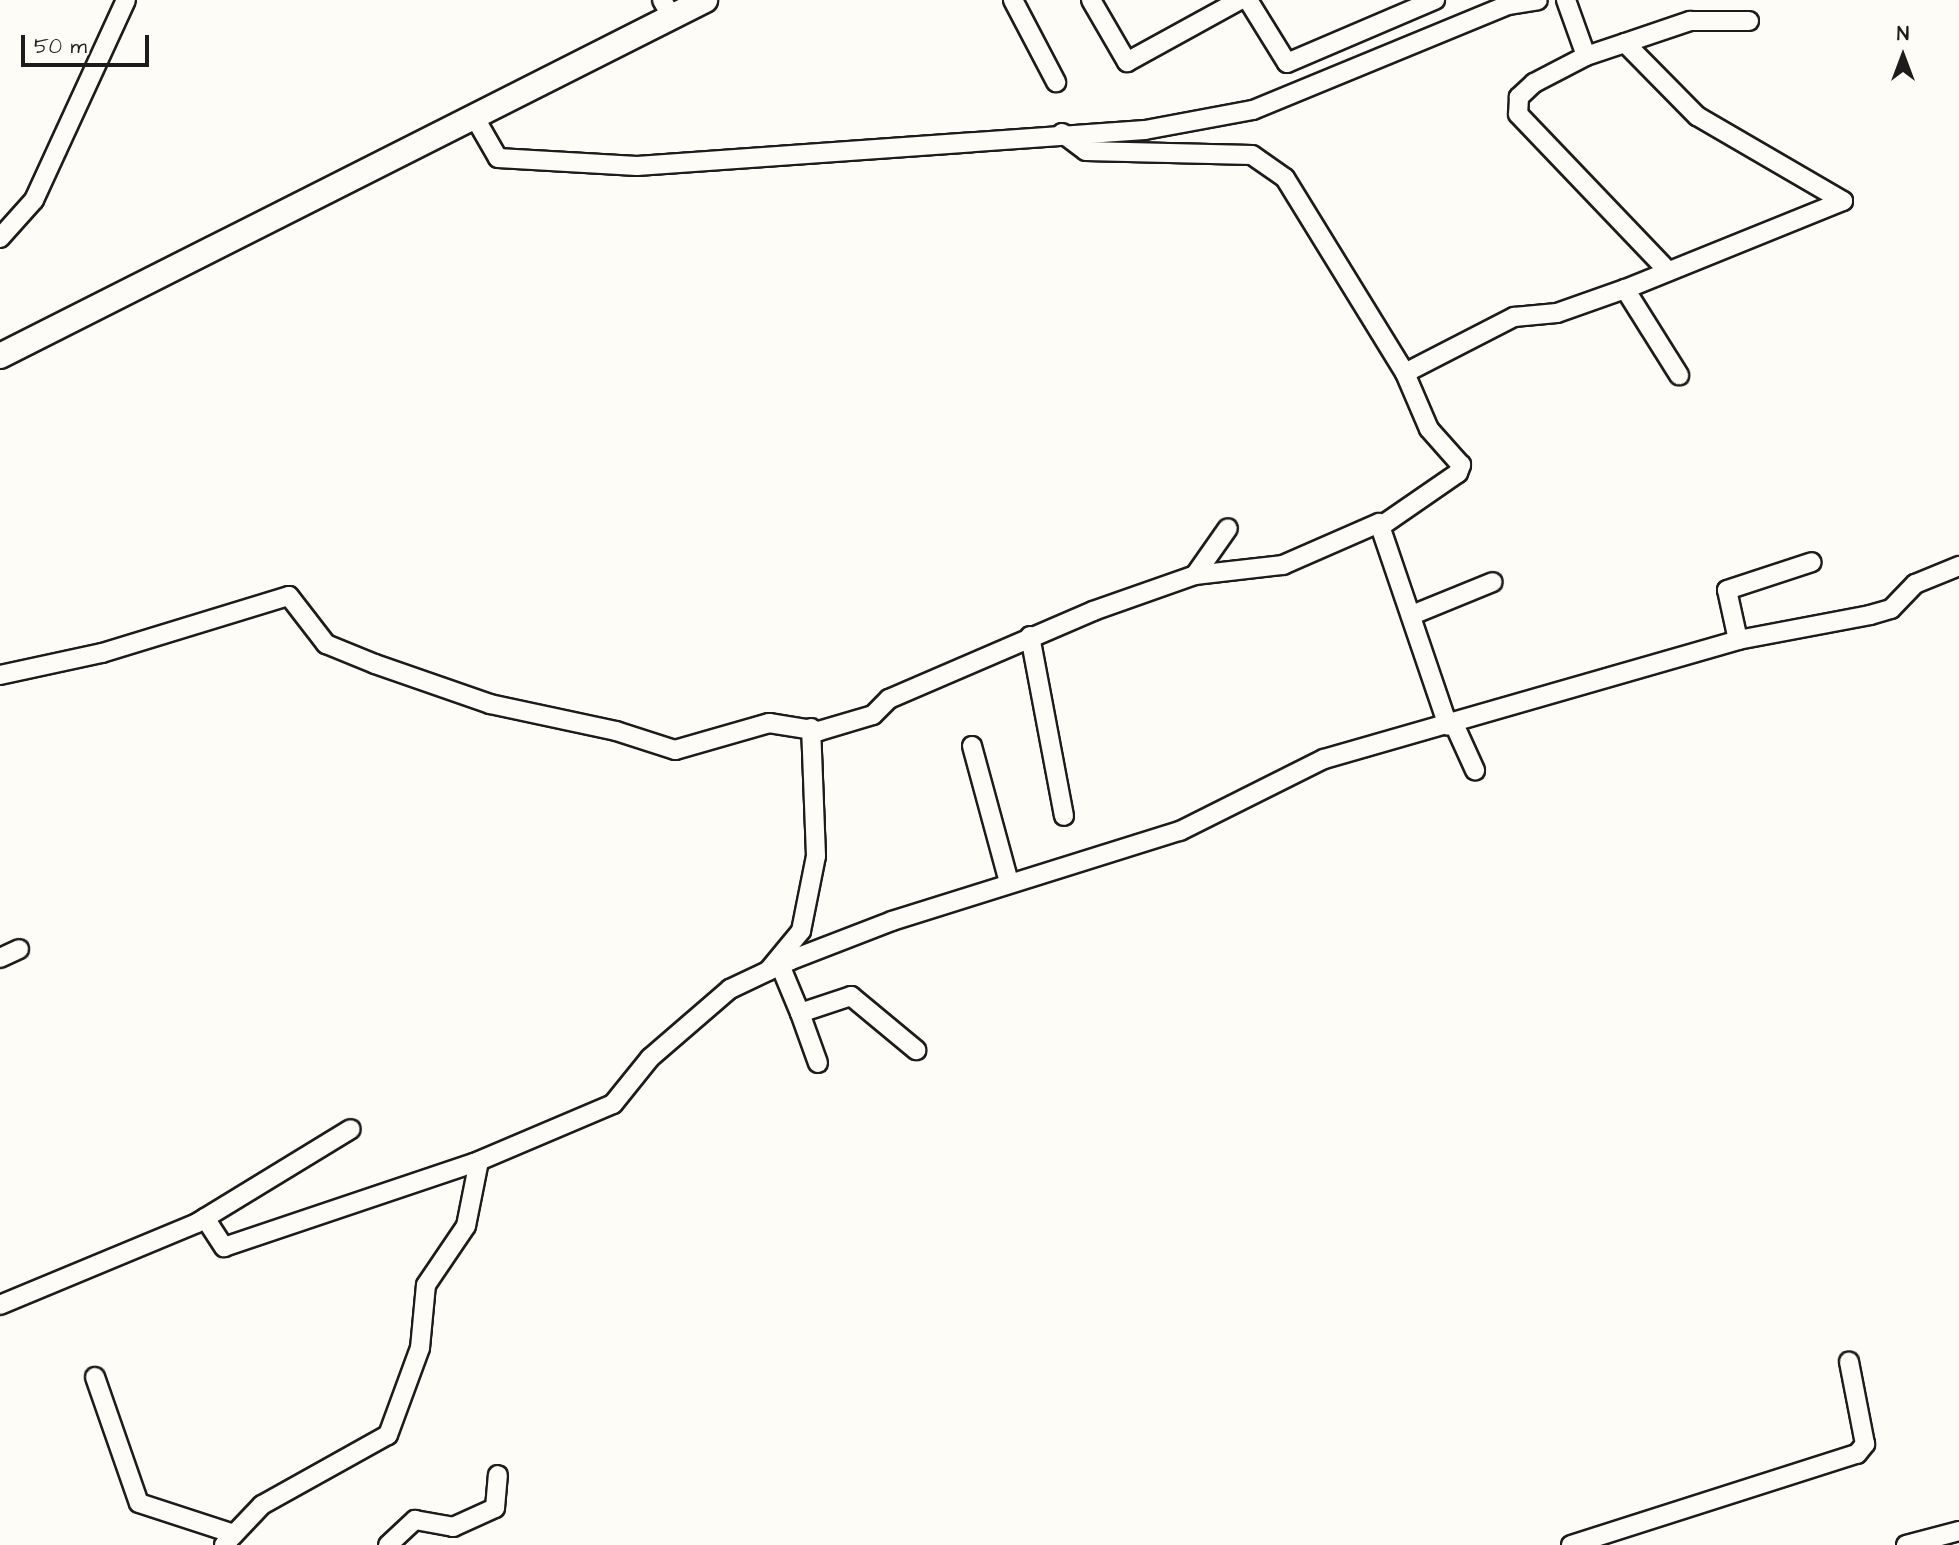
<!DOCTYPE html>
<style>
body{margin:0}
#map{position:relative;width:1959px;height:1545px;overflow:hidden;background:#fdfcf7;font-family:"Architects Daughter",sans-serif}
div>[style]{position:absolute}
.roads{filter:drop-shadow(2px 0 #1c1c1c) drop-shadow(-2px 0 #1c1c1c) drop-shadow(0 2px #1c1c1c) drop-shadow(0 -2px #1c1c1c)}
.street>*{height:18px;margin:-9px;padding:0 9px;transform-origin:9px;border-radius:9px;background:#fdfcf7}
.secondary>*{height:24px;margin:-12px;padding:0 12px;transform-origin:12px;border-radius:12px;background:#fdfcf7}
span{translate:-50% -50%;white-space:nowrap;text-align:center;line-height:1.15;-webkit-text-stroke:5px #fdfcf7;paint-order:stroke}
.north{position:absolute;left:1868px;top:21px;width:70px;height:70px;-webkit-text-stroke:5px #fdfcf7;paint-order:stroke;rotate:0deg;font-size:19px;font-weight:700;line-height:28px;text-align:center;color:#1c1c1c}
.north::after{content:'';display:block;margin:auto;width:24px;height:32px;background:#1c1c1c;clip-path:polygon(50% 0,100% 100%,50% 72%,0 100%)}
.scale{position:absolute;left:21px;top:35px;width:128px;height:32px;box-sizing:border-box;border:4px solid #1c1c1c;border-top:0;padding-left:9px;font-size:21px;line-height:24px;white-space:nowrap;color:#1c1c1c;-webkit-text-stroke:5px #fdfcf7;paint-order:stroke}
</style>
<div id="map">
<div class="roads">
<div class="street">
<div style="left:662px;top:0;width:20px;rotate:60deg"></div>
<div style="left:1013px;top:0;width:93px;rotate:62.3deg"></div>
<div style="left:1091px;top:0;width:72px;rotate:59.9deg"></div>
<div style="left:1127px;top:62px;width:129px;rotate:-28.8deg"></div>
<div style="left:1248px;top:0;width:74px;rotate:58.2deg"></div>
<div style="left:1287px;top:63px;width:161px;rotate:-23.1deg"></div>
<div style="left:1566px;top:0;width:59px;rotate:70.3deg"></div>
<div style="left:1586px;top:56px;width:41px;rotate:-18.4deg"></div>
<div style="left:1625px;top:43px;width:103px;rotate:45.4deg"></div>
<div style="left:1697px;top:116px;width:169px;rotate:30.2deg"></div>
<div style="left:1843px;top:201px;width:235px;rotate:158deg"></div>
<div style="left:1625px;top:289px;width:102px;rotate:57.9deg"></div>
<div style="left:1625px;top:43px;width:69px;rotate:-18.7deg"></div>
<div style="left:1690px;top:21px;width:59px"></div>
<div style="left:1586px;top:56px;width:59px;rotate:152.6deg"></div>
<div style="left:1534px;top:83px;width:21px;rotate:137deg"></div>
<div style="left:1519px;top:97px;width:17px;rotate:93deg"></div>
<div style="left:1518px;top:114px;width:214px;rotate:46.3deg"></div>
<div style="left:475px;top:118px;width:46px;rotate:60.1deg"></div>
<div style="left:498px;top:158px;width:139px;rotate:3.3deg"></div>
<div style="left:637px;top:166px;width:509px;rotate:-4.05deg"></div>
<div style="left:1145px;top:130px;width:110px;rotate:-10.5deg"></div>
<div style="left:1253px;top:110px;width:276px;rotate:-22.4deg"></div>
<div style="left:1508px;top:5px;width:30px;rotate:-9deg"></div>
<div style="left:1062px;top:133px;width:30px;rotate:37deg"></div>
<div style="left:1086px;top:151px;width:166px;rotate:1.4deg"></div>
<div style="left:1252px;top:155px;width:40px;rotate:34.9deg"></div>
<div style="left:1285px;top:178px;width:229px;rotate:58.4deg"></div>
<div style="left:1405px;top:373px;width:123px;rotate:-27.2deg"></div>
<div style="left:1514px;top:317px;width:43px;rotate:-5.3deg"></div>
<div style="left:1557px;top:313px;width:72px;rotate:-19.4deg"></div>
<div style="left:0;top:238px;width:51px;rotate:-48.2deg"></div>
<div style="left:34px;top:200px;width:220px;rotate:-65.3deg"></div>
<div style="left:1384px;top:524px;width:90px;rotate:-34.6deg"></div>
<div style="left:1458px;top:473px;width:9px;rotate:-69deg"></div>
<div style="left:1461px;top:465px;width:48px;rotate:-131.6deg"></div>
<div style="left:1429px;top:429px;width:61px;rotate:-113.2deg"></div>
<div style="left:1195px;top:575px;width:57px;rotate:-54.9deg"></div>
<div style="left:1412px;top:615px;width:87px;rotate:-22.2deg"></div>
<div style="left:1030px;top:636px;width:183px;rotate:79.3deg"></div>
<div style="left:1738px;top:640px;width:51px;rotate:-102.4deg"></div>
<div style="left:1727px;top:590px;width:89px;rotate:-18.2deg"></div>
<div style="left:0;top:675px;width:104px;rotate:-12.2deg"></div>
<div style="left:102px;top:653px;width:195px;rotate:-17deg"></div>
<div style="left:289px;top:596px;width:61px;rotate:52.4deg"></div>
<div style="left:326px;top:644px;width:53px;rotate:22.2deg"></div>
<div style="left:375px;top:664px;width:122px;rotate:19.2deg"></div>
<div style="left:490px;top:704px;width:129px;rotate:12.1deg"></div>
<div style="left:616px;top:731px;width:62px;rotate:17.9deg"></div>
<div style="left:675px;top:750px;width:98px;rotate:-16deg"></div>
<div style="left:769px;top:723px;width:51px;rotate:9.1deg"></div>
<div style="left:819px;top:731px;width:56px;rotate:-16.5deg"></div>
<div style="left:873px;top:715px;width:23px;rotate:-45deg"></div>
<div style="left:889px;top:699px;width:222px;rotate:-23.3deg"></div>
<div style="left:1093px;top:611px;width:108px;rotate:-19.4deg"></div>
<div style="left:1195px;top:575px;width:89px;rotate:-6.5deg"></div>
<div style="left:1283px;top:565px;width:105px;rotate:-23.6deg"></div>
<div style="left:1379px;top:523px;width:214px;rotate:71.2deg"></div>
<div style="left:1454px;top:724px;width:51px;rotate:65.5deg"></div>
<div style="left:972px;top:746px;width:141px;rotate:74.8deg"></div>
<div style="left:0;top:958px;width:21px;rotate:-25deg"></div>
<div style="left:780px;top:965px;width:52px;rotate:67.4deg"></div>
<div style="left:800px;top:1013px;width:54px;rotate:-18.4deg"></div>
<div style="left:851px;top:996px;width:85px;rotate:39.7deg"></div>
<div style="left:768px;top:971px;width:52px;rotate:-50.5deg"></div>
<div style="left:801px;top:931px;width:76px;rotate:-78.7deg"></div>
<div style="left:816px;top:856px;width:128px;rotate:-92.2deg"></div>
<div style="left:800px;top:1013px;width:53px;rotate:70.2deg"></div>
<div style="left:205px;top:1218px;width:35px;rotate:57deg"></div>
<div style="left:224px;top:1247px;width:264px;rotate:-18.6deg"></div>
<div style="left:474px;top:1163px;width:151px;rotate:-23deg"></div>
<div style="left:613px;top:1104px;width:59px;rotate:-51.2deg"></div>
<div style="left:650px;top:1058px;width:106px;rotate:-40.8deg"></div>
<div style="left:730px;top:989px;width:68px;rotate:-25.4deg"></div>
<div style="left:791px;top:960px;width:108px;rotate:-21.1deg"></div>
<div style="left:892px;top:921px;width:302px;rotate:-17.4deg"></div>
<div style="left:1180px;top:831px;width:161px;rotate:-26.6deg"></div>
<div style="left:1324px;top:759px;width:431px;rotate:-16deg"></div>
<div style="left:1738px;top:640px;width:134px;rotate:-10.7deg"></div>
<div style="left:1870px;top:615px;width:22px;rotate:-16deg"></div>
<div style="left:1891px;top:609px;width:35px;rotate:-46deg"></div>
<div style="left:1915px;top:584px;width:48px;rotate:-22.2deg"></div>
<div style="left:0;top:1305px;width:213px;rotate:-22.6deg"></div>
<div style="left:197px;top:1223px;width:180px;rotate:-31.4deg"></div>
<div style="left:95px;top:1377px;width:133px;rotate:70.8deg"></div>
<div style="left:139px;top:1503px;width:100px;rotate:18.1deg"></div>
<div style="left:224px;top:1545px;width:55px;rotate:-46.5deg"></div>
<div style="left:262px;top:1505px;width:144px;rotate:-29.1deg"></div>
<div style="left:388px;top:1435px;width:93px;rotate:-69.8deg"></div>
<div style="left:420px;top:1348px;width:63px;rotate:-84.6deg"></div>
<div style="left:426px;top:1285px;width:71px;rotate:-55.9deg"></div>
<div style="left:466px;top:1226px;width:66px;rotate:-78.7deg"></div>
<div style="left:388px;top:1545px;width:37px;rotate:-43deg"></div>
<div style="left:415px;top:1520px;width:39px;rotate:10deg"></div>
<div style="left:453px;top:1527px;width:46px;rotate:-24.3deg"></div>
<div style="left:495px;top:1508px;width:33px;rotate:-85deg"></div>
<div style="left:1571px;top:1545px;width:300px;rotate:-17.7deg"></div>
<div style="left:1857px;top:1454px;width:13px;rotate:-51deg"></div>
<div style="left:1865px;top:1444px;width:84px;rotate:-101deg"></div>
<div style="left:1906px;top:1545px;width:55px;rotate:-14.8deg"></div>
</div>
<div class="secondary">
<div style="left:0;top:356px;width:790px;rotate:-26.79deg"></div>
</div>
</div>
<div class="north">N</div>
<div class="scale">50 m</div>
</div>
